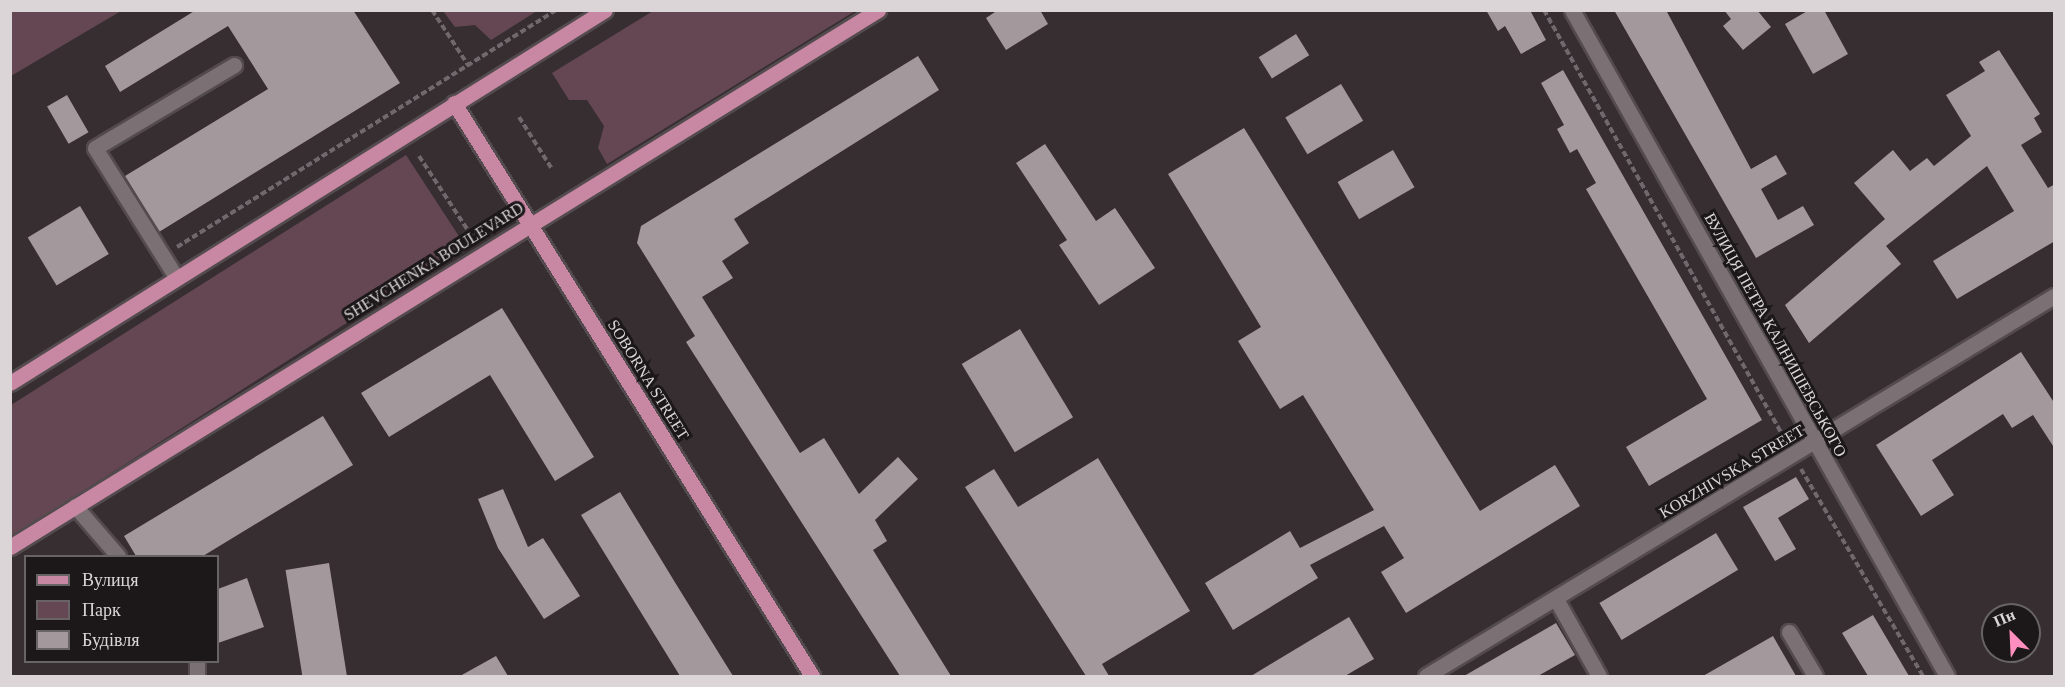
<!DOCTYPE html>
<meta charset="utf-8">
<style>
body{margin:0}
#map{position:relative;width:2065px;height:687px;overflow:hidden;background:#372e32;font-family:Georgia,serif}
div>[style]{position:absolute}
.green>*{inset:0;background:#644752}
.building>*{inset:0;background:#a3989c;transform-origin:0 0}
.path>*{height:4px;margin-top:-2px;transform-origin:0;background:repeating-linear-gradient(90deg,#70686c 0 6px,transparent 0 9px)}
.roads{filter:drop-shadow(2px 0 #534b4e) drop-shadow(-2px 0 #534b4e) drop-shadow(0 2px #534b4e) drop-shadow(0 -2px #534b4e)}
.minor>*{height:15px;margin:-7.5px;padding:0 7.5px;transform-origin:7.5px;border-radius:7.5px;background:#7b7175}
.major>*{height:15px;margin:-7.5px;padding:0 7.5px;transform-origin:7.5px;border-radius:7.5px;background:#c887a2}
span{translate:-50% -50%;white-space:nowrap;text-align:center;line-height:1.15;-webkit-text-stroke:6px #1c1819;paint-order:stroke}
.street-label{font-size:16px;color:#dbd5d7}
.frame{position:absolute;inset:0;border:12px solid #dbd5d7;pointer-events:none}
.legend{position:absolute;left:24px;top:555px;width:195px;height:108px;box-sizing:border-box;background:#1c1819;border:2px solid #686465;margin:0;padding:8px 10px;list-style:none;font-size:18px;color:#dbd5d7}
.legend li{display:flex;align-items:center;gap:12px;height:30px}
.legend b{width:30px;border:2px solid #686465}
.north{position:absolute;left:1981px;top:603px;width:60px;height:60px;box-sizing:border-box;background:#1c1819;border:2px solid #686465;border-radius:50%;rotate:336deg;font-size:16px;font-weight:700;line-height:24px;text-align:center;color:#dbd5d7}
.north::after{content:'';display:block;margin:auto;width:21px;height:27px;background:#fe8ebd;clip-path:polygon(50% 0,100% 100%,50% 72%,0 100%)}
</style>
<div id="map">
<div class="green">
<div style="clip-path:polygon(120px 10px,121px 11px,11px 76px,11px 11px)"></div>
<div style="clip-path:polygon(443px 11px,537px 11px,491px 40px,475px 25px,455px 27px)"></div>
<div style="clip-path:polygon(653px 11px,653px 10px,855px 11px,607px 164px,598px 148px,604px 126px,587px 100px,569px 100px,552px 73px)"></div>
<div style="clip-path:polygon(406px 155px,466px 247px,11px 537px,11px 405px)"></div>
</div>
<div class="building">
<div style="clip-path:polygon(196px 10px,353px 10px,400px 83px,159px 232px,125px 176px,268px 89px,228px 26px,120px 92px,105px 66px)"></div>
<div style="clip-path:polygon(998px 10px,1040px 10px,1048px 24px,1006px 50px,986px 18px)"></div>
<div style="clip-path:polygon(1486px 10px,1535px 10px,1531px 12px,1546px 40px,1521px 54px,1505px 26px,1498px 31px)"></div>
<div style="clip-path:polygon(1614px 10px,1666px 10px,1751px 169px,1776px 155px,1787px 174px,1761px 189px,1778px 220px,1803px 206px,1814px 225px,1756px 258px)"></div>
<div style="clip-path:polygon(1724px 10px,1757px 10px,1771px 27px,1743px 50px,1723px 26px,1731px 19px)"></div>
<div style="clip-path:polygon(1809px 10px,1824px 10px,1848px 54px,1813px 74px,1785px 24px)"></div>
<div style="left:1296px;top:34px;width:25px;height:44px;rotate:58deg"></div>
<div style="clip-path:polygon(1999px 50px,2040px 114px,2034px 118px,2042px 132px,2021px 145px,2048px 188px,2055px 184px,2055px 241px,1957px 299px,1933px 261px,2014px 211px,1987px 166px,1886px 246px,1901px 264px,1809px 343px,1785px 305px,1885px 219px,1854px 183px,1893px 150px,1910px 171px,1927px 158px,1934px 166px,1971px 136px,1946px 95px,1985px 71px,1979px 62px)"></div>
<div style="clip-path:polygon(918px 56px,939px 90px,734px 219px,749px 243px,722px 261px,733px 278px,702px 297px,800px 453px,824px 438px,859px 494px,898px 457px,918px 479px,875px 520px,887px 541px,873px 550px,951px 676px,900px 676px,686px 342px,695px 336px,637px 243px,641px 226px)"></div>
<div style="clip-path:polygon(1563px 70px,1762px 420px,1649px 486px,1626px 447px,1707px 399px,1586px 189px,1596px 183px,1577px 149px,1570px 153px,1557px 129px,1564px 125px,1541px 83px)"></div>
<div style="left:1341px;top:84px;width:43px;height:65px;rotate:59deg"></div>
<div style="left:67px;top:95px;width:43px;height:23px;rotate:60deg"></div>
<div style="clip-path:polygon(1244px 128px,1480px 511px,1555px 465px,1580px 506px,1406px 613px,1381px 572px,1404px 558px,1384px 526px,1310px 565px,1318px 578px,1233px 630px,1205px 583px,1290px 531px,1300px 548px,1374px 510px,1303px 395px,1280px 409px,1238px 341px,1261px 327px,1168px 174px)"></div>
<div style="clip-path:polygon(1045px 144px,1096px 221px,1115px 208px,1155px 268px,1099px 305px,1059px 245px,1067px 240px,1016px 163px)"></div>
<div style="left:1393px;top:150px;width:43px;height:64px;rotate:60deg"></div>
<div style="left:80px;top:206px;width:56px;height:61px;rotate:59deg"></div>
<div style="clip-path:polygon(502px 308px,594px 457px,555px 481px,490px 375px,389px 437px,361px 393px)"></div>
<div style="left:1020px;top:329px;width:103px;height:68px;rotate:59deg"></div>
<div style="clip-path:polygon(2021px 352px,2055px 404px,2055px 449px,2033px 415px,2012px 428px,2003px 414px,1932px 460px,1954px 495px,1921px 516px,1876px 445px)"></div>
<div style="clip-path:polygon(323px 416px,353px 465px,203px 556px,136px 556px,124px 536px)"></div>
<div style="clip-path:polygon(1098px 458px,1190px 611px,1102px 664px,1109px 676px,1086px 676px,965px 487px,994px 469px,1018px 507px)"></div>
<div style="clip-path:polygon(1796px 477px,1809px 499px,1778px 518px,1796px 549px,1775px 561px,1743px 507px)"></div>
<div style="clip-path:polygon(503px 489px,528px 547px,543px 538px,580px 596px,544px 619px,498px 548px,478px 499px)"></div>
<div style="clip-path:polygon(620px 492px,676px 584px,733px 676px,680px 676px,581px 515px)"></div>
<div style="left:1716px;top:533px;width:43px;height:136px;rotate:59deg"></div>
<div style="left:329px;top:563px;width:114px;height:44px;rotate:81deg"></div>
<div style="clip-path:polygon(247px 578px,264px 627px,218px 643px,218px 589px)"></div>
<div style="clip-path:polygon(1873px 615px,1909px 676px,1868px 676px,1842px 633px)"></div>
<div style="clip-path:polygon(1349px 617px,1374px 659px,1345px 676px,1251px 676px)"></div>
<div style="clip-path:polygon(1556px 623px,1575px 655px,1538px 676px,1464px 676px)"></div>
<div style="clip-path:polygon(1773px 636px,1796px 676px,1703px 676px)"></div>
<div style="clip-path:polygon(496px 656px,508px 676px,460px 676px)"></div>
</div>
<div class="path">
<div style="left:432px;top:10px;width:66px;rotate:56.8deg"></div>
<div style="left:1544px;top:10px;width:492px;rotate:60.7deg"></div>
<div style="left:519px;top:117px;width:62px;rotate:57.6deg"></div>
<div style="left:419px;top:156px;width:98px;rotate:56.6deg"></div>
<div style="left:177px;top:247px;width:447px;rotate:-32deg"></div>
<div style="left:1801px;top:469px;width:240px;rotate:59.5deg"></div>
</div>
<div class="roads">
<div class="minor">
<div style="left:1572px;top:10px;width:764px;rotate:60.62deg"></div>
<div style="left:176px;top:277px;width:152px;rotate:-122.1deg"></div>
<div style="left:95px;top:148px;width:162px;rotate:-30.8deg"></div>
<div style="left:75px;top:506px;width:66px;rotate:49.3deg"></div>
<div style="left:1556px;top:599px;width:88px;rotate:60.8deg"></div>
<div style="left:1789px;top:632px;width:51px;rotate:59.4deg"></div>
<div style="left:197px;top:662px;width:14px;rotate:90deg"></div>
<div style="left:1426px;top:676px;width:734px;rotate:-31.18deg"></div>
</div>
<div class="major">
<div style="left:454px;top:103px;width:676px;rotate:58deg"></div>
<div style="left:10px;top:383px;width:702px;rotate:-32.08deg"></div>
<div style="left:10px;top:547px;width:1021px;rotate:-31.74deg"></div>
</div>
</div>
<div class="street-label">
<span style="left:434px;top:262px;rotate:-32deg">SHEVCHENKA BOULEVARD</span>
<span style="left:1775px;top:335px;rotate:61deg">ВУЛИЦЯ ПЕТРА КАЛНИШЕВСЬКОГО</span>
<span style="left:648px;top:380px;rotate:58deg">SOBORNA STREET</span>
<span style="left:1732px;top:472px;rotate:-31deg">KORZHIVSKA STREET</span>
</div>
<div class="frame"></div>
<ul class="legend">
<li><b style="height:8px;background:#c887a2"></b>Вулиця</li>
<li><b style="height:16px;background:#644752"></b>Парк</li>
<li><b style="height:16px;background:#a3989c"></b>Будівля</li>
</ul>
<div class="north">Пн</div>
</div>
